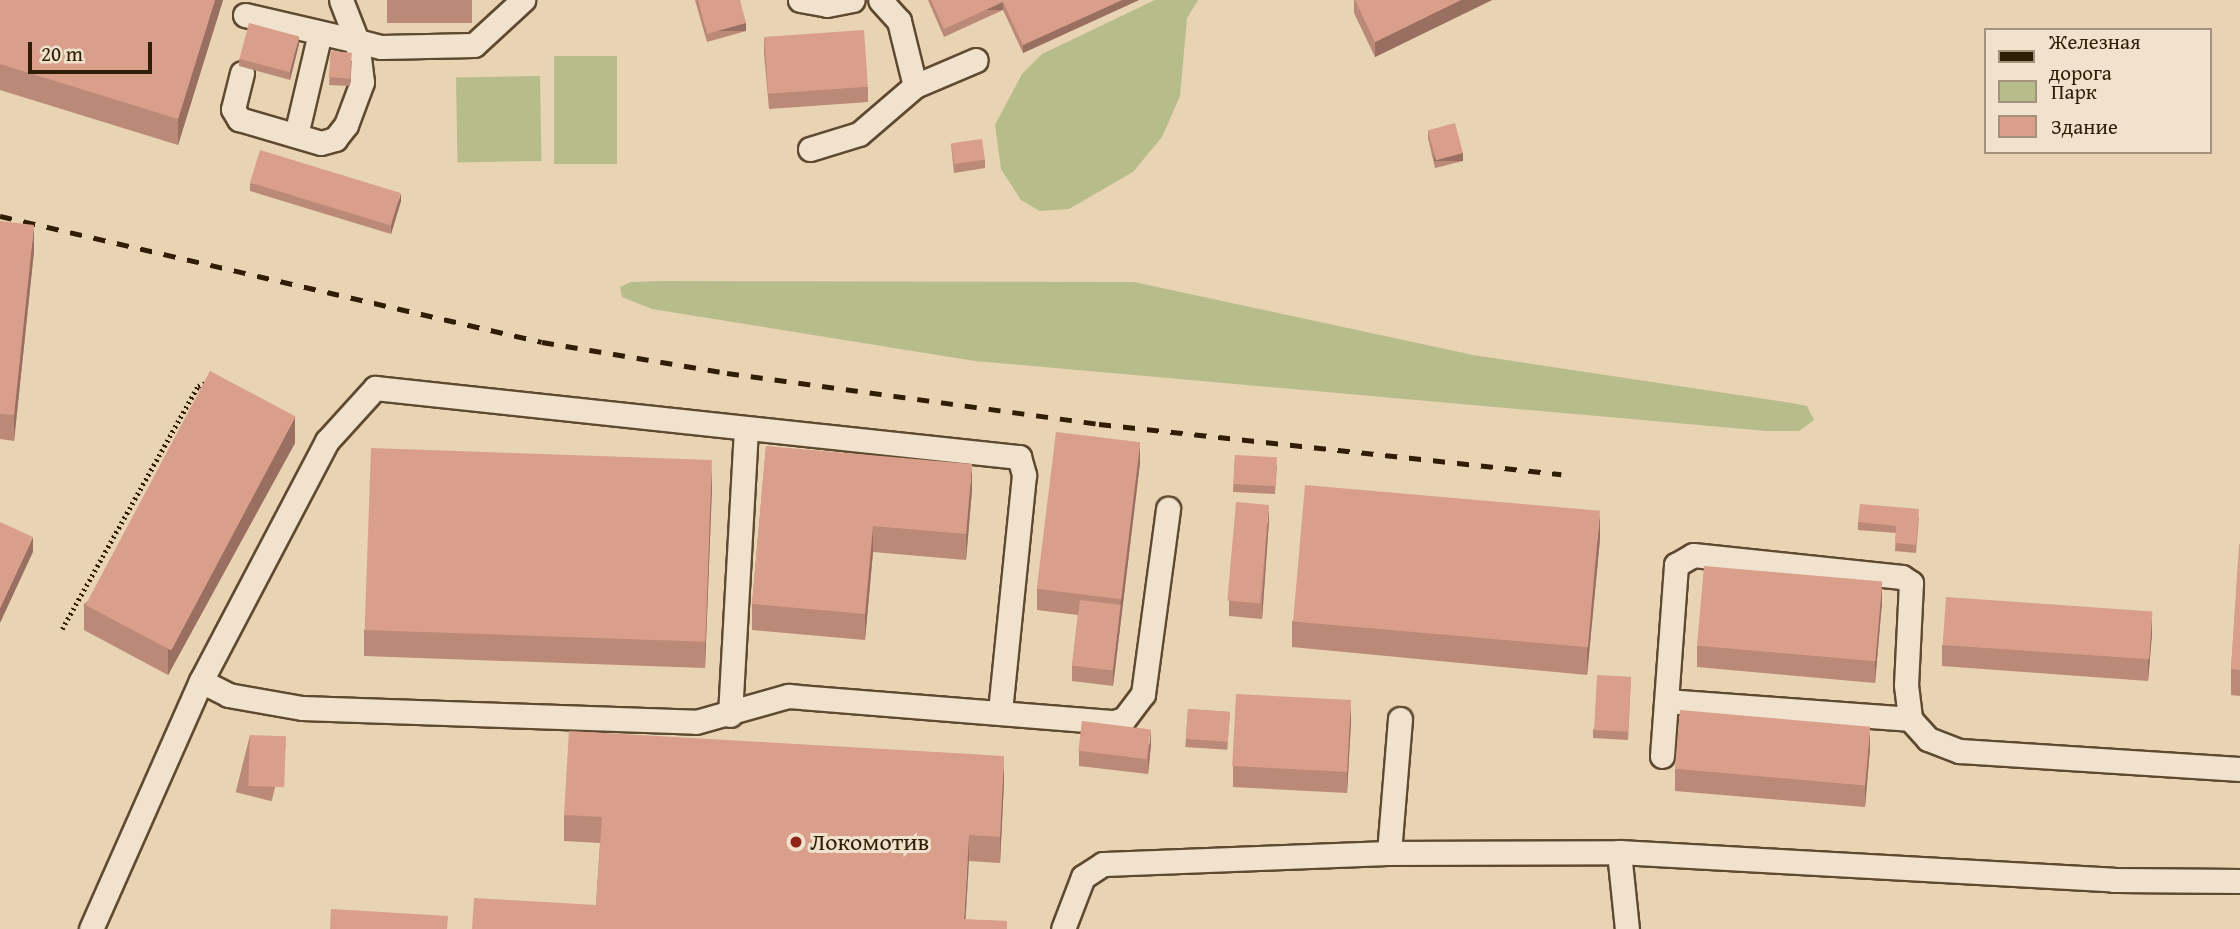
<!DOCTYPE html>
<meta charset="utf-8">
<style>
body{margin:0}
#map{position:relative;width:2240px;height:929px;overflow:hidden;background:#e8d3b2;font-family:"Gentium Book Plus",serif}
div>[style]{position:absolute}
.green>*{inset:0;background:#b7bc8b;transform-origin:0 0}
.path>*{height:4.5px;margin-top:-2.25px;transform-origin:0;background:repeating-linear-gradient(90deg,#301d05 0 2px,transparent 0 5.5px)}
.roads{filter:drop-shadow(2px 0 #5e4a30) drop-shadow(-2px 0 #5e4a30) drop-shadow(0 2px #5e4a30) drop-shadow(0 -2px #5e4a30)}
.lane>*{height:23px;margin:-11.5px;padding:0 11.5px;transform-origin:11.5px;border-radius:11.5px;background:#f0e2cd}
.rail>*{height:5px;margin-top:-2.5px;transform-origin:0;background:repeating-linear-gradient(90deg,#301d05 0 12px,transparent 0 24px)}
.wall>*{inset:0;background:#bb8977;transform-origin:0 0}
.shaded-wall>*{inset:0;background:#986f61;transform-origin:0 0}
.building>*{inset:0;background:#d99f8a;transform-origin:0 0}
.dots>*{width:19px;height:19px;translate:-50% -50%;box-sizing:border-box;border:4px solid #f0e2cd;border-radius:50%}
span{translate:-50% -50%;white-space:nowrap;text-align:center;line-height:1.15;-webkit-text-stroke:6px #f0e2cd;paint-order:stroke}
.poi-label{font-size:24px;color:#301d05}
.left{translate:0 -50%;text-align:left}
.legend{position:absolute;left:1984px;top:28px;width:228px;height:126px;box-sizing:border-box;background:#f0e2cd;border:2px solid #a3937d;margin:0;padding:9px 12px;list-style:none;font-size:21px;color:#301d05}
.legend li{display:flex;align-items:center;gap:14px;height:35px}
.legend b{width:35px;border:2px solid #a3937d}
.scale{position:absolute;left:28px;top:42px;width:124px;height:32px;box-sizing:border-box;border:4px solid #301d05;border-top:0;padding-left:9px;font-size:21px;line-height:24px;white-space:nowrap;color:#301d05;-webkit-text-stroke:5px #f0e2cd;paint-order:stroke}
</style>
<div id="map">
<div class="green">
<div style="clip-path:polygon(1155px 0,1198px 0,1187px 18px,1180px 96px,1162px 137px,1133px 172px,1069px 209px,1040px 211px,1021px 200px,1001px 169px,995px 125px,1022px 74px,1042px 54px)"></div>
<div style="left:554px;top:56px;width:63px;height:108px"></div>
<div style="left:540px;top:76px;width:85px;height:84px;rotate:89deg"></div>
<div style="clip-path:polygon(662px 281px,1134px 282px,1473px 355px,1792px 403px,1807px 406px,1814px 420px,1799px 431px,1767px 431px,975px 361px,652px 309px,622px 297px,620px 287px,631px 282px)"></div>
</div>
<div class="path">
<div style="left:62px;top:629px;width:278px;rotate:-60.8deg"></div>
<div style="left:198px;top:386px;width:9px;rotate:-21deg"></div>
</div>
<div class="roads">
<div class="lane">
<div style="left:341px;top:0;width:44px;rotate:68.7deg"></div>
<div style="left:357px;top:41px;width:25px;rotate:14deg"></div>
<div style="left:381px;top:47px;width:93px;rotate:-1.2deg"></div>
<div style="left:474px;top:45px;width:67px;rotate:-42.6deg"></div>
<div style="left:800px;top:0;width:27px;rotate:10deg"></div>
<div style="left:827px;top:5px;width:26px;rotate:-11deg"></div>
<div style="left:242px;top:73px;width:37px;rotate:104deg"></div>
<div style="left:233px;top:109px;width:12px;rotate:59deg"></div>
<div style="left:239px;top:119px;width:85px;rotate:16.3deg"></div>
<div style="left:321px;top:143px;width:15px;rotate:-16deg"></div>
<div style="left:335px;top:139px;width:18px;rotate:-52deg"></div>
<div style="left:346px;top:125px;width:46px;rotate:-69.6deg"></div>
<div style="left:362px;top:82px;width:41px;rotate:-97deg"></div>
<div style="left:357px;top:41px;width:115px;rotate:-166.9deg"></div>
<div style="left:915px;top:86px;width:66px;rotate:-23.1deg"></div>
<div style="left:296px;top:135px;width:105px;rotate:-76.8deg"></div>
<div style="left:810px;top:149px;width:51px;rotate:-17deg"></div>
<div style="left:859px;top:134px;width:74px;rotate:-40.6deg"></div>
<div style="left:915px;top:86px;width:67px;rotate:-103.8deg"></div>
<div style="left:899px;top:21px;width:28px;rotate:-132deg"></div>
<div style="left:201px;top:681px;width:30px;rotate:27deg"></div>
<div style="left:228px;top:695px;width:75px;rotate:10deg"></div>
<div style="left:302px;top:708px;width:394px;rotate:2deg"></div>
<div style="left:696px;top:722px;width:96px;rotate:-15.8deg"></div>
<div style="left:788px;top:696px;width:327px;rotate:4.6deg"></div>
<div style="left:1114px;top:722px;width:10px;rotate:-17deg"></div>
<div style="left:1124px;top:719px;width:31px;rotate:-53deg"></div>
<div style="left:1143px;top:694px;width:187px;rotate:-82.3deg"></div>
<div style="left:1667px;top:701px;width:244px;rotate:4.2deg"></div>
<div style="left:730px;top:715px;width:286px;rotate:-86.8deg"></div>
<div style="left:1400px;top:719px;width:134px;rotate:94.7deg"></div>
<div style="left:1389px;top:853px;width:230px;rotate:-0.2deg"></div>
<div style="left:1619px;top:852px;width:77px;rotate:84.1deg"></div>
<div style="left:1662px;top:756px;width:192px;rotate:-85.8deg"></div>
<div style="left:1676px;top:565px;width:20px;rotate:-30deg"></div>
<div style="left:1693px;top:555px;width:210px;rotate:6deg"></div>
<div style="left:1902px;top:577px;width:11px;rotate:34deg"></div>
<div style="left:1911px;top:583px;width:102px;rotate:92.8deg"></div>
<div style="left:1906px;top:685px;width:34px;rotate:83deg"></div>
<div style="left:1910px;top:719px;width:27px;rotate:48deg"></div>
<div style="left:1928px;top:739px;width:34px;rotate:21deg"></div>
<div style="left:1960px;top:751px;width:281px;rotate:3.7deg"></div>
<div style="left:1619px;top:852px;width:495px;rotate:3.2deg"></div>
<div style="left:2113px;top:880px;width:127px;rotate:0.5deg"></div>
<div style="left:91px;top:929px;width:271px;rotate:-66.1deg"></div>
<div style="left:201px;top:681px;width:271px;rotate:-62.3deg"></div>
<div style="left:327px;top:441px;width:72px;rotate:-47.8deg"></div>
<div style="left:375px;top:388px;width:648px;rotate:6.12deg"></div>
<div style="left:1019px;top:457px;width:19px;rotate:74deg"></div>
<div style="left:1024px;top:475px;width:238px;rotate:95.8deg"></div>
<div style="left:1063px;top:929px;width:56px;rotate:-69deg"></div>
<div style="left:1083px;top:877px;width:24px;rotate:-33deg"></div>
<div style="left:1103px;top:864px;width:286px;rotate:-2.2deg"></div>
</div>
</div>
<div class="rail">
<div style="left:0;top:216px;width:556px;rotate:13.09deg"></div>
<div style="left:542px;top:342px;width:188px;rotate:9.5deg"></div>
<div style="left:727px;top:373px;width:375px;rotate:7.8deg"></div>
<div style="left:1099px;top:424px;width:465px;rotate:6.2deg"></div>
</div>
<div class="wall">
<div style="clip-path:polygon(0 0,223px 0,178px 145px,0 90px)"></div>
<div style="left:387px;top:0;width:85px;height:23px"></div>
<div style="clip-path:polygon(695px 0,740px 0,746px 31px,707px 42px)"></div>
<div style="clip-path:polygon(928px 0,1139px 0,1023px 53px,1003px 10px,944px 37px)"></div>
<div style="clip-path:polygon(1354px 0,1492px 0,1375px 57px,1354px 13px)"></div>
<div style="clip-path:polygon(764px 38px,868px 87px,868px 102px,769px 109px,764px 53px)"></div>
<div style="clip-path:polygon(299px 44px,290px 80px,239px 66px,239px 59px)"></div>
<div style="clip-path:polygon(331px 51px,352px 61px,350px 86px,329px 85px)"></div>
<div style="clip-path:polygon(1428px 130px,1463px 161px,1435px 168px,1428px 138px)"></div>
<div style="clip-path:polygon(951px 144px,985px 160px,985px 168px,954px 173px)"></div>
<div style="clip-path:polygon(250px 183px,401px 201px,391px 234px,250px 191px)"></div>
<div style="clip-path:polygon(0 221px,34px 251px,14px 441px,0 439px)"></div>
<div style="clip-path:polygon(295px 443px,168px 675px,84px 630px,84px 604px)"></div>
<div style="clip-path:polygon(766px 446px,972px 490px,966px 560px,873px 552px,865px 640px,752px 630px,752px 604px)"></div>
<div style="clip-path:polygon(1235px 455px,1277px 465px,1275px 494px,1233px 492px)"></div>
<div style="clip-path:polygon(1140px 463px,1113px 686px,1072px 681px,1072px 666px,1078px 615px,1037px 610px,1037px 589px)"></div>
<div style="clip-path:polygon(712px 487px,705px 668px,364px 656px,364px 630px)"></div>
<div style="clip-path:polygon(1919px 517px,1916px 553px,1895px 551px,1896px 533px,1858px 530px,1858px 522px)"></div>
<div style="clip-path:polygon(1269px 520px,1262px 619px,1229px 616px,1229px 601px)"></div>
<div style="clip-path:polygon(1600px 539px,1587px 675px,1292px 647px,1292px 621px)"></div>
<div style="clip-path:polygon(2240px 544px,2240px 696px,2231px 695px,2231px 669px)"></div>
<div style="clip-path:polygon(1882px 602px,1875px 683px,1697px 667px,1697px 646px)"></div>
<div style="clip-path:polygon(2152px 634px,2148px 681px,1942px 666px,1942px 645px)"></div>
<div style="clip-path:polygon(1631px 677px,1628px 740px,1593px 738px,1593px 730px)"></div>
<div style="left:1188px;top:709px;width:42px;height:38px;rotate:4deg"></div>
<div style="clip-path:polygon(1351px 721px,1347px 793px,1233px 787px,1233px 766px)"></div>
<div style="left:250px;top:735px;width:37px;height:59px;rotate:14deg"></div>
<div style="clip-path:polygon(1151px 744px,1148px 774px,1079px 766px,1079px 751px)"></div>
<div style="clip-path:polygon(1870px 748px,1865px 807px,1675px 791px,1675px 769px)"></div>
<div style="clip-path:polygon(1004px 782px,1000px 863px,969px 861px,596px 905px,600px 843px,564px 841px,564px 815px)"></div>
</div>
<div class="shaded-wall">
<div style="clip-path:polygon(215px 0,223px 0,178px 145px,178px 119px)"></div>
<div style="clip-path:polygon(1122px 0,1139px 0,1023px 53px,1023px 45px)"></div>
<div style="clip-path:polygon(1461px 0,1492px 0,1375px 57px,1375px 42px)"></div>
<div style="left:1003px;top:2px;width:8px;height:65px;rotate:90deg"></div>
<div style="left:746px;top:23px;width:8px;height:41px;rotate:90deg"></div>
<div style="clip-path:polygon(299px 36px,299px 44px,290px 80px,290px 72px)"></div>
<div style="left:1463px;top:153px;width:8px;height:29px;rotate:90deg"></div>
<div style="clip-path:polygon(401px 193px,401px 201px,391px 234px,391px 226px)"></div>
<div style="clip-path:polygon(34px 225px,34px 251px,14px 441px,14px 415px)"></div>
<div style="clip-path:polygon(295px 417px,295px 443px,168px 675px,168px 650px)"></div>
<div style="clip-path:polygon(1140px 442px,1140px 463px,1113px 686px,1113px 671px,1121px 599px)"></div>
<div style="clip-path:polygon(712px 461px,712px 487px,705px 668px,705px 643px)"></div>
<div style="clip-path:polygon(972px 464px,972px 490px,966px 560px,966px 534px)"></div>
<div style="clip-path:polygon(1269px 505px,1269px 520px,1262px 619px,1262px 604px)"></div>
<div style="clip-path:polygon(1600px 513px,1600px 539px,1587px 675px,1587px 649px)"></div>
<div style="clip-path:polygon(873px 526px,873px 552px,865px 640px,865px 614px)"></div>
<div style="clip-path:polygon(33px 537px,33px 552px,0 623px,0 608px)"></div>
<div style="clip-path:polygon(1882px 581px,1882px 602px,1875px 683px,1875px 662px)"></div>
<div style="clip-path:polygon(2152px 612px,2152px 634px,2148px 681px,2148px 660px)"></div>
<div style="clip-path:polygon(1351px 700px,1351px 721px,1347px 793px,1347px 772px)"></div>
<div style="clip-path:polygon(1870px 727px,1870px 748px,1865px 807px,1865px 786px)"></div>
<div style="clip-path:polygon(1151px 729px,1151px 744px,1148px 774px,1148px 759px)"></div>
<div style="clip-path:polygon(1004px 756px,1004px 782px,1000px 863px,1000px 837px)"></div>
<div style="clip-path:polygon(969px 835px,969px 861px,965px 929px,964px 919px)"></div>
</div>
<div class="building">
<div style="clip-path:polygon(0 0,215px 0,178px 119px,0 64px)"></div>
<div style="clip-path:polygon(698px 0,740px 0,746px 23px,707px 34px)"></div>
<div style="clip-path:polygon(931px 0,1122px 0,1023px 45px,1003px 2px,944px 29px)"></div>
<div style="clip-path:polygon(1355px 0,1461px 0,1375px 42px)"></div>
<div style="left:249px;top:23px;width:52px;height:37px;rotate:15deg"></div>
<div style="left:864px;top:30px;width:57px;height:100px;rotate:86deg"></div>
<div style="left:331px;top:51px;width:21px;height:26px;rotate:5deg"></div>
<div style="left:1455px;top:123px;width:31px;height:28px;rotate:75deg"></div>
<div style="left:982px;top:139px;width:21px;height:31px;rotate:82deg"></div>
<div style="left:260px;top:150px;width:147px;height:34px;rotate:17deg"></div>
<div style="clip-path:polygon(0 221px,34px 225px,14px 415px,0 414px)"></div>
<div style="left:210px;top:371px;width:97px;height:265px;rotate:28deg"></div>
<div style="left:1056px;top:432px;width:85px;height:158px;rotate:7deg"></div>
<div style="clip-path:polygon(766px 446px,972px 464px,966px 534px,873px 526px,865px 614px,752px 604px)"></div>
<div style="left:371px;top:448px;width:341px;height:182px;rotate:2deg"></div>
<div style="left:1235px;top:455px;width:42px;height:29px;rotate:3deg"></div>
<div style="left:1305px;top:485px;width:296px;height:137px;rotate:5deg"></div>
<div style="left:1236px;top:502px;width:33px;height:99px;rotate:5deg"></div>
<div style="clip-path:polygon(1860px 504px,1919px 509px,1916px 545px,1895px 543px,1896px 526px,1858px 522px)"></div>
<div style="clip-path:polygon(0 522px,33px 537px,0 608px)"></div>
<div style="clip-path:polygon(2239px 544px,2240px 544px,2240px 670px,2231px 669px)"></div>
<div style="left:1704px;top:566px;width:179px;height:80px;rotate:5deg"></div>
<div style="left:1946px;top:597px;width:207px;height:48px;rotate:4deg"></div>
<div style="left:1080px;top:600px;width:41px;height:66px;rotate:7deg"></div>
<div style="left:1597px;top:675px;width:34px;height:55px;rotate:3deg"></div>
<div style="left:1236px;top:694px;width:115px;height:72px;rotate:3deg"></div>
<div style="left:1188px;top:709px;width:42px;height:30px;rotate:4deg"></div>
<div style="left:1680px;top:710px;width:191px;height:59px;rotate:5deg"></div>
<div style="left:1082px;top:721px;width:69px;height:30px;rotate:7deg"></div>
<div style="clip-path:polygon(569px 731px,1004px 756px,1000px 837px,969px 835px,964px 919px,1007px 921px,1007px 929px,472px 929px,474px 898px,596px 905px,602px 817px,564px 815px)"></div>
<div style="left:250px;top:735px;width:36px;height:51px;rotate:2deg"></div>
<div style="clip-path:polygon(331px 909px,448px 916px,447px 929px,330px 929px)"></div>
</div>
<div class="dots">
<div style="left:796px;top:842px;background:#8f2418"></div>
</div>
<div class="poi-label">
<span class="left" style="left:810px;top:842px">Локомотив</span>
</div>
<ul class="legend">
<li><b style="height:9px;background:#301d05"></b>Железная дорога</li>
<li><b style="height:19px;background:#b7bc8b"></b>Парк</li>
<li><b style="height:19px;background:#d99f8a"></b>Здание</li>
</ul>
<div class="scale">20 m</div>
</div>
